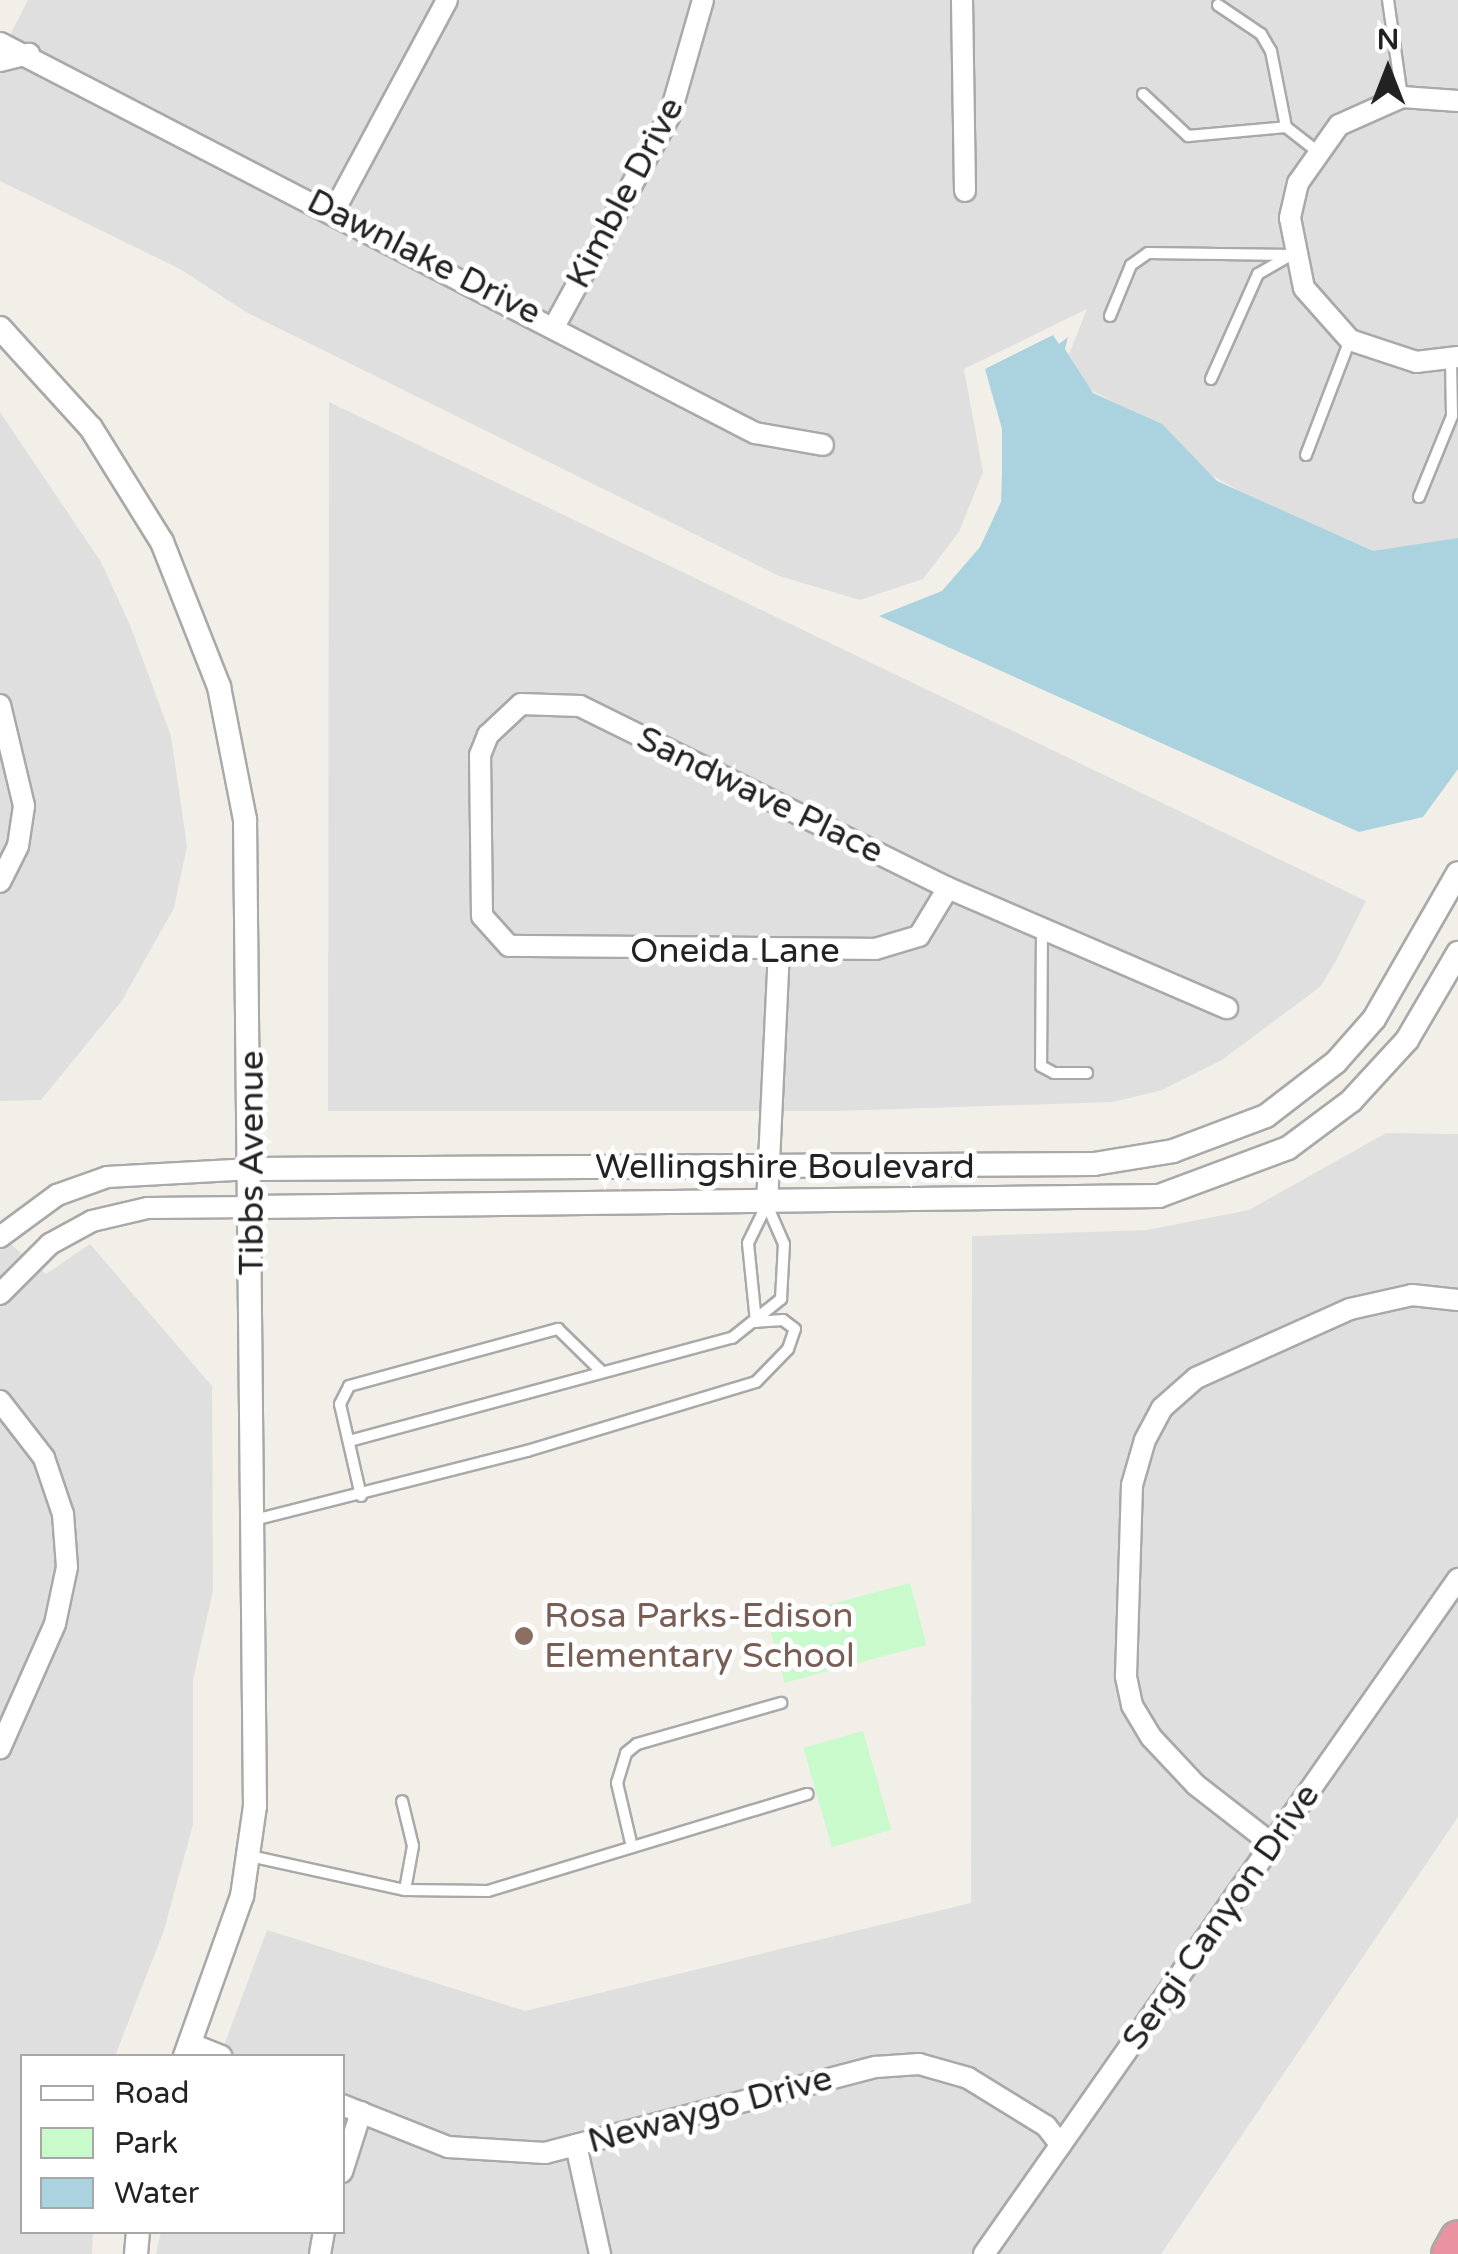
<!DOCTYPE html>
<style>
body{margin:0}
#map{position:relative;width:1458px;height:2254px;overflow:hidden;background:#f2efe9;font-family:"Varela Round",sans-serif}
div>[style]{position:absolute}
.residential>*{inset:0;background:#e0dfdf}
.park>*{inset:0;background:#c8facc;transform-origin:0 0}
.water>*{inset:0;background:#aad3df}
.roads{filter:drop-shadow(2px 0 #a9a9a9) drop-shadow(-2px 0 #a9a9a9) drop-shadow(0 2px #a9a9a9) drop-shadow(0 -2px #a9a9a9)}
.service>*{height:10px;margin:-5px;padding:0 5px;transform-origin:5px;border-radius:5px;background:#fff}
.minor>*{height:20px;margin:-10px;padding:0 10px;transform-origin:10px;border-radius:10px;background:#fff}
.tertiary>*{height:22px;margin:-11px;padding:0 11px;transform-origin:11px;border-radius:11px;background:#fff}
.motorway>*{height:35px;margin:-17.5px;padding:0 17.5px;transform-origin:17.5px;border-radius:17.5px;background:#e892a2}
.dots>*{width:28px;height:28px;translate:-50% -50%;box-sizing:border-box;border:5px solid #fff;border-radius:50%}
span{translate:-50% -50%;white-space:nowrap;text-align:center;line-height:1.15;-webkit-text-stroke:10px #fff;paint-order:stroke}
.street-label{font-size:35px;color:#222}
.education-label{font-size:35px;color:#785e54}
.left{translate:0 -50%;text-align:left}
.legend{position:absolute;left:20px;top:2054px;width:325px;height:180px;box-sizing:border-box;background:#fff;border:2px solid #a7a7a7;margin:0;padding:12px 18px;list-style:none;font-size:30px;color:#222}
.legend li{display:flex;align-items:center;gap:20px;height:50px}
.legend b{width:50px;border:2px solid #a7a7a7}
.north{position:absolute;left:1338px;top:20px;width:100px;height:100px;-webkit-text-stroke:8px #fff;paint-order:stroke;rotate:0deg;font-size:28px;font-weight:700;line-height:40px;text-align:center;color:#222}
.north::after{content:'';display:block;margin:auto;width:35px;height:45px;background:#222;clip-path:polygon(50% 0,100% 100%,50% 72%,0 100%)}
</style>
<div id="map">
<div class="residential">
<div style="clip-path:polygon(28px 0,1458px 0,1458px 544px,1378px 553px,1334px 544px,1206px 472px,1136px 414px,1089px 389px,1069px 354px,1087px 309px,964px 369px,983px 472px,959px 532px,923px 579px,860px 600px,779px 576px,246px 312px,180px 269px,0 181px,0 55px)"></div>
<div style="clip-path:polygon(329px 402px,1366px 901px,1336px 961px,1320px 987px,1222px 1060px,1162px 1090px,1113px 1102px,835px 1111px,328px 1111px)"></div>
<div style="clip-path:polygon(0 412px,101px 562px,130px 625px,171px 736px,187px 846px,174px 908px,121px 1002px,41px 1100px,0 1101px)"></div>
<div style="clip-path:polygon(1386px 1133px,1458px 1134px,1458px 1817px,1161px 2254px,156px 2254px,161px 2232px,342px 2232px,342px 2056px,220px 2056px,267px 1930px,525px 2011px,971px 1903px,972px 1236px,1147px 1230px,1249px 1210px)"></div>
<div style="clip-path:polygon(0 1235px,46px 1274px,90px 1244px,212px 1386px,213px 1591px,193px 1679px,193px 1825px,163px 1933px,115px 2056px,22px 2056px,22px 2232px,93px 2232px,92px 2254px,0 2254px)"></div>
</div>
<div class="park">
<div style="left:910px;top:1583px;width:64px;height:147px;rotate:75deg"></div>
<div style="left:863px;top:1731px;width:103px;height:62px;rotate:74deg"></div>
</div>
<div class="water">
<div style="clip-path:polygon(1053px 335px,1059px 344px,1068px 337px,1065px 349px,1093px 393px,1162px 424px,1217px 481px,1373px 551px,1458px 538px,1458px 769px,1423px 817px,1359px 832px,879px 616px,942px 591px,980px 547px,1001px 502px,1002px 473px,1002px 429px,985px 369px)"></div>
</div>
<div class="roads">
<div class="service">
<div style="left:1388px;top:0;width:98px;rotate:81.8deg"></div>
<div style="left:1218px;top:5px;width:52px;rotate:34deg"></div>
<div style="left:1261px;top:34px;width:20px;rotate:60deg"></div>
<div style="left:1271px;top:51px;width:77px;rotate:78.8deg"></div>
<div style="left:1286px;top:127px;width:37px;rotate:38deg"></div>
<div style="left:1143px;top:94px;width:62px;rotate:43deg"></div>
<div style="left:1188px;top:136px;width:98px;rotate:-5.2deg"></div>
<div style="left:1110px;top:316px;width:55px;rotate:-67.6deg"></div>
<div style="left:1131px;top:265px;width:21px;rotate:-35deg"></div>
<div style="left:1148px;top:253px;width:144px;rotate:0.8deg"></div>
<div style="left:1211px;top:379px;width:115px;rotate:-65.9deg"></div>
<div style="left:1258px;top:274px;width:38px;rotate:-30deg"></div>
<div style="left:1306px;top:455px;width:123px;rotate:-69.1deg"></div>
<div style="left:1419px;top:497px;width:87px;rotate:-67.8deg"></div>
<div style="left:1452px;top:416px;width:57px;rotate:-91deg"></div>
<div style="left:1042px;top:930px;width:136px;rotate:90.4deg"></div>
<div style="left:1041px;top:1066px;width:15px;rotate:28deg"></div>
<div style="left:1054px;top:1073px;width:33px"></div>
<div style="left:756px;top:1322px;width:79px;rotate:-95.8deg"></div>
<div style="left:748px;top:1243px;width:43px;rotate:-64deg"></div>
<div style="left:349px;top:1441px;width:397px;rotate:-15.1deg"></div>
<div style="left:732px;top:1338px;width:63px;rotate:-38.5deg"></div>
<div style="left:781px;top:1299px;width:55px;rotate:-86.9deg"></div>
<div style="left:784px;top:1244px;width:43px;rotate:-113.6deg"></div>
<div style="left:361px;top:1496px;width:94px;rotate:-102.9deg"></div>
<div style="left:340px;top:1404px;width:20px;rotate:-63deg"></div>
<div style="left:349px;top:1386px;width:217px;rotate:-15.3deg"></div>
<div style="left:558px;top:1329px;width:62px;rotate:44.3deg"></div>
<div style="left:254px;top:1520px;width:282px;rotate:-14.2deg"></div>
<div style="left:527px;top:1451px;width:239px;rotate:-16.8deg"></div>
<div style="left:756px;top:1382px;width:46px;rotate:-45.9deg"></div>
<div style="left:788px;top:1349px;width:21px;rotate:-71deg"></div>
<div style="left:795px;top:1329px;width:15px;rotate:-143deg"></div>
<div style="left:783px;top:1320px;width:27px;rotate:176deg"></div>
<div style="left:632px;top:1847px;width:66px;rotate:-103.2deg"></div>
<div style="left:617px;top:1783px;width:31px;rotate:-73deg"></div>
<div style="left:626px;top:1753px;width:14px;rotate:-39deg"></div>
<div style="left:637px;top:1744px;width:150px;rotate:-15.9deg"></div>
<div style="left:250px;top:1856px;width:159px;rotate:12.4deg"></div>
<div style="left:405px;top:1890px;width:45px;rotate:-79.7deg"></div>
<div style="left:413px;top:1846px;width:46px;rotate:-103.7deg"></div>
<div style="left:405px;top:1890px;width:83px;rotate:0.7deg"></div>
<div style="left:488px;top:1891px;width:334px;rotate:-16.9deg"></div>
</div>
<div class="minor">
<div style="left:962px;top:0;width:191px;rotate:89.1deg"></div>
<div style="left:0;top:43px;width:850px;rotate:27.32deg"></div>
<div style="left:755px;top:433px;width:69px;rotate:10deg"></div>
<div style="left:0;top:61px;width:30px;rotate:-14deg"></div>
<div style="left:1458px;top:101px;width:56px;rotate:-175.9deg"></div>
<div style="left:1402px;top:97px;width:69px;rotate:156deg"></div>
<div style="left:1339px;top:125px;width:71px;rotate:125.3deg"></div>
<div style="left:1298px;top:183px;width:36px;rotate:103deg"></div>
<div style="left:1290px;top:218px;width:71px;rotate:78.7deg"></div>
<div style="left:1304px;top:288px;width:69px;rotate:48.5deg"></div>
<div style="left:1350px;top:340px;width:70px;rotate:18.4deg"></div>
<div style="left:1416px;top:362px;width:42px;rotate:-6.8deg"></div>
<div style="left:334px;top:211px;width:239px;rotate:-61.8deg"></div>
<div style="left:555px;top:325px;width:239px;rotate:-61.3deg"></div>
<div style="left:670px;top:115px;width:120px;rotate:-74deg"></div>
<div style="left:0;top:705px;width:104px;rotate:76.6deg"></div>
<div style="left:24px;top:806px;width:40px;rotate:98.5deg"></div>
<div style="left:18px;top:846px;width:40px;rotate:116.6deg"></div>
<div style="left:948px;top:888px;width:56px;rotate:121.1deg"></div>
<div style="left:919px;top:936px;width:46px;rotate:163.5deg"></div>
<div style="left:875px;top:949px;width:366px;rotate:-179.5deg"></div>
<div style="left:509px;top:946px;width:40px;rotate:-132deg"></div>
<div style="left:482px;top:916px;width:161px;rotate:-90.7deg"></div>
<div style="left:480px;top:755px;width:22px;rotate:-68deg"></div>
<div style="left:488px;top:735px;width:45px;rotate:-43.2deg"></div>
<div style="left:521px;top:704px;width:59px;rotate:1.9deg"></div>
<div style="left:580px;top:706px;width:411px;rotate:26.3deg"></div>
<div style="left:948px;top:888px;width:304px;rotate:23.3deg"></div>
<div style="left:767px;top:1204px;width:252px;rotate:-87.3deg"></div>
<div style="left:0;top:1237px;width:71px;rotate:-36.4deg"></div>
<div style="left:57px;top:1195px;width:53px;rotate:-19.8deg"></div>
<div style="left:107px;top:1177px;width:145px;rotate:-3.2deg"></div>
<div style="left:0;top:1294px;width:71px;rotate:-45deg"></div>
<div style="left:50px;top:1244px;width:48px;rotate:-28.7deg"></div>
<div style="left:92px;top:1221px;width:57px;rotate:-13.1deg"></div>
<div style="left:148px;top:1208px;width:104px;rotate:-0.6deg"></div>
<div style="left:0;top:1401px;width:72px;rotate:52.3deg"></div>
<div style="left:44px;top:1458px;width:59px;rotate:71.3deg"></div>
<div style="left:63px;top:1514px;width:53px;rotate:85.7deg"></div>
<div style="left:67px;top:1567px;width:58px;rotate:101.9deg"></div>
<div style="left:55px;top:1624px;width:136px;rotate:113.9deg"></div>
<div style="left:1272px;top:1844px;width:96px;rotate:-142.2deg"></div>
<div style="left:1196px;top:1785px;width:66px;rotate:-133.2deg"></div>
<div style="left:1151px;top:1737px;width:37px;rotate:-121deg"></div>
<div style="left:1132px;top:1705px;width:30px;rotate:-102deg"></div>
<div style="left:1126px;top:1676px;width:191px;rotate:-88.2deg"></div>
<div style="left:1132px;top:1485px;width:47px;rotate:-73.9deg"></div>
<div style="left:1145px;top:1440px;width:36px;rotate:-62deg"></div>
<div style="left:1162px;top:1408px;width:45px;rotate:-41.4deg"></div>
<div style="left:1196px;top:1378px;width:169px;rotate:-24.1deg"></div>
<div style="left:1350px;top:1309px;width:64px;rotate:-12.7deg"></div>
<div style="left:1412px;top:1295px;width:46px;rotate:6.2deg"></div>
<div style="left:189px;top:2043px;width:35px;rotate:22deg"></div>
<div style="left:342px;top:2105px;width:114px;rotate:21.6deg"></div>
<div style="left:448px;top:2147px;width:97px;rotate:3.5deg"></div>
<div style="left:545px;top:2153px;width:342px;rotate:-14.6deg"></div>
<div style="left:876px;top:2067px;width:43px;rotate:-4deg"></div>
<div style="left:919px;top:2064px;width:51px;rotate:15.9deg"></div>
<div style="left:968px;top:2078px;width:92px;rotate:31.6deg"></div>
<div style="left:1046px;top:2126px;width:24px;rotate:52deg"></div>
<div style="left:576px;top:2145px;width:112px;rotate:77.6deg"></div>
<div style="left:342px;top:2172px;width:63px;rotate:-72.4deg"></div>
<div style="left:320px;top:2254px;width:22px;rotate:-80deg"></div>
<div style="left:984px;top:2254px;width:825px;rotate:-54.92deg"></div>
</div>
<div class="tertiary">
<div style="left:0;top:328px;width:135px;rotate:47.7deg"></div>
<div style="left:91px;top:428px;width:134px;rotate:58.1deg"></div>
<div style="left:162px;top:542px;width:156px;rotate:68.5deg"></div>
<div style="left:219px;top:687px;width:135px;rotate:78.9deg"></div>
<div style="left:245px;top:819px;width:987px;rotate:89.42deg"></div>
<div style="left:255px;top:1806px;width:91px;rotate:98.2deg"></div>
<div style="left:242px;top:1896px;width:170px;rotate:109.6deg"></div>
<div style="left:252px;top:1169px;width:842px;rotate:-0.34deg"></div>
<div style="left:1094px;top:1164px;width:80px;rotate:-9.3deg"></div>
<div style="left:1173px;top:1151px;width:99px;rotate:-20.6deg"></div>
<div style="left:1266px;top:1116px;width:88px;rotate:-37.6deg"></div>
<div style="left:1336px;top:1062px;width:57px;rotate:-48.5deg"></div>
<div style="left:1374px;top:1019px;width:168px;rotate:-60.1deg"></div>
<div style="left:252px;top:1207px;width:907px;rotate:-0.69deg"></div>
<div style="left:1159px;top:1196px;width:138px;rotate:-20.4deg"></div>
<div style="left:1288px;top:1148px;width:79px;rotate:-36.7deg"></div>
<div style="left:1351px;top:1101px;width:83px;rotate:-47.4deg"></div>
<div style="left:1407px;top:1040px;width:101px;rotate:-59.6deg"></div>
<div style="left:136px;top:2254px;width:22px;rotate:-85deg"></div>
</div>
<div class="motorway">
<div style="left:1449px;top:2254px;width:18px;rotate:-61deg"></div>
</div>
</div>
<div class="dots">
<div style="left:524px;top:1636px;background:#8d6e63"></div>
</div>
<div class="street-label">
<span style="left:625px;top:193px;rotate:-62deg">Kimble Drive</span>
<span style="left:424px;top:257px;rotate:27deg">Dawnlake Drive</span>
<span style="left:760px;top:795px;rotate:26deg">Sandwave Place</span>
<span style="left:735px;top:951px">Oneida Lane</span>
<span style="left:252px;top:1163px;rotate:-90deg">Tibbs Avenue</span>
<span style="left:785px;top:1167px">Wellingshire Boulevard</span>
<span style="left:1221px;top:1917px;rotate:-55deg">Sergi Canyon Drive</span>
<span style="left:710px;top:2110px;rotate:-15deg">Newaygo Drive</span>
</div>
<div class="education-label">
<span class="left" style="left:544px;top:1636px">Rosa Parks-Edison<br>Elementary School</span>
</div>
<ul class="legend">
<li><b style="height:12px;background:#fff"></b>Road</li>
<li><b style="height:28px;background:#c8facc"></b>Park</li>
<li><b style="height:28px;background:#aad3df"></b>Water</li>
</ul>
<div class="north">N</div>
</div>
